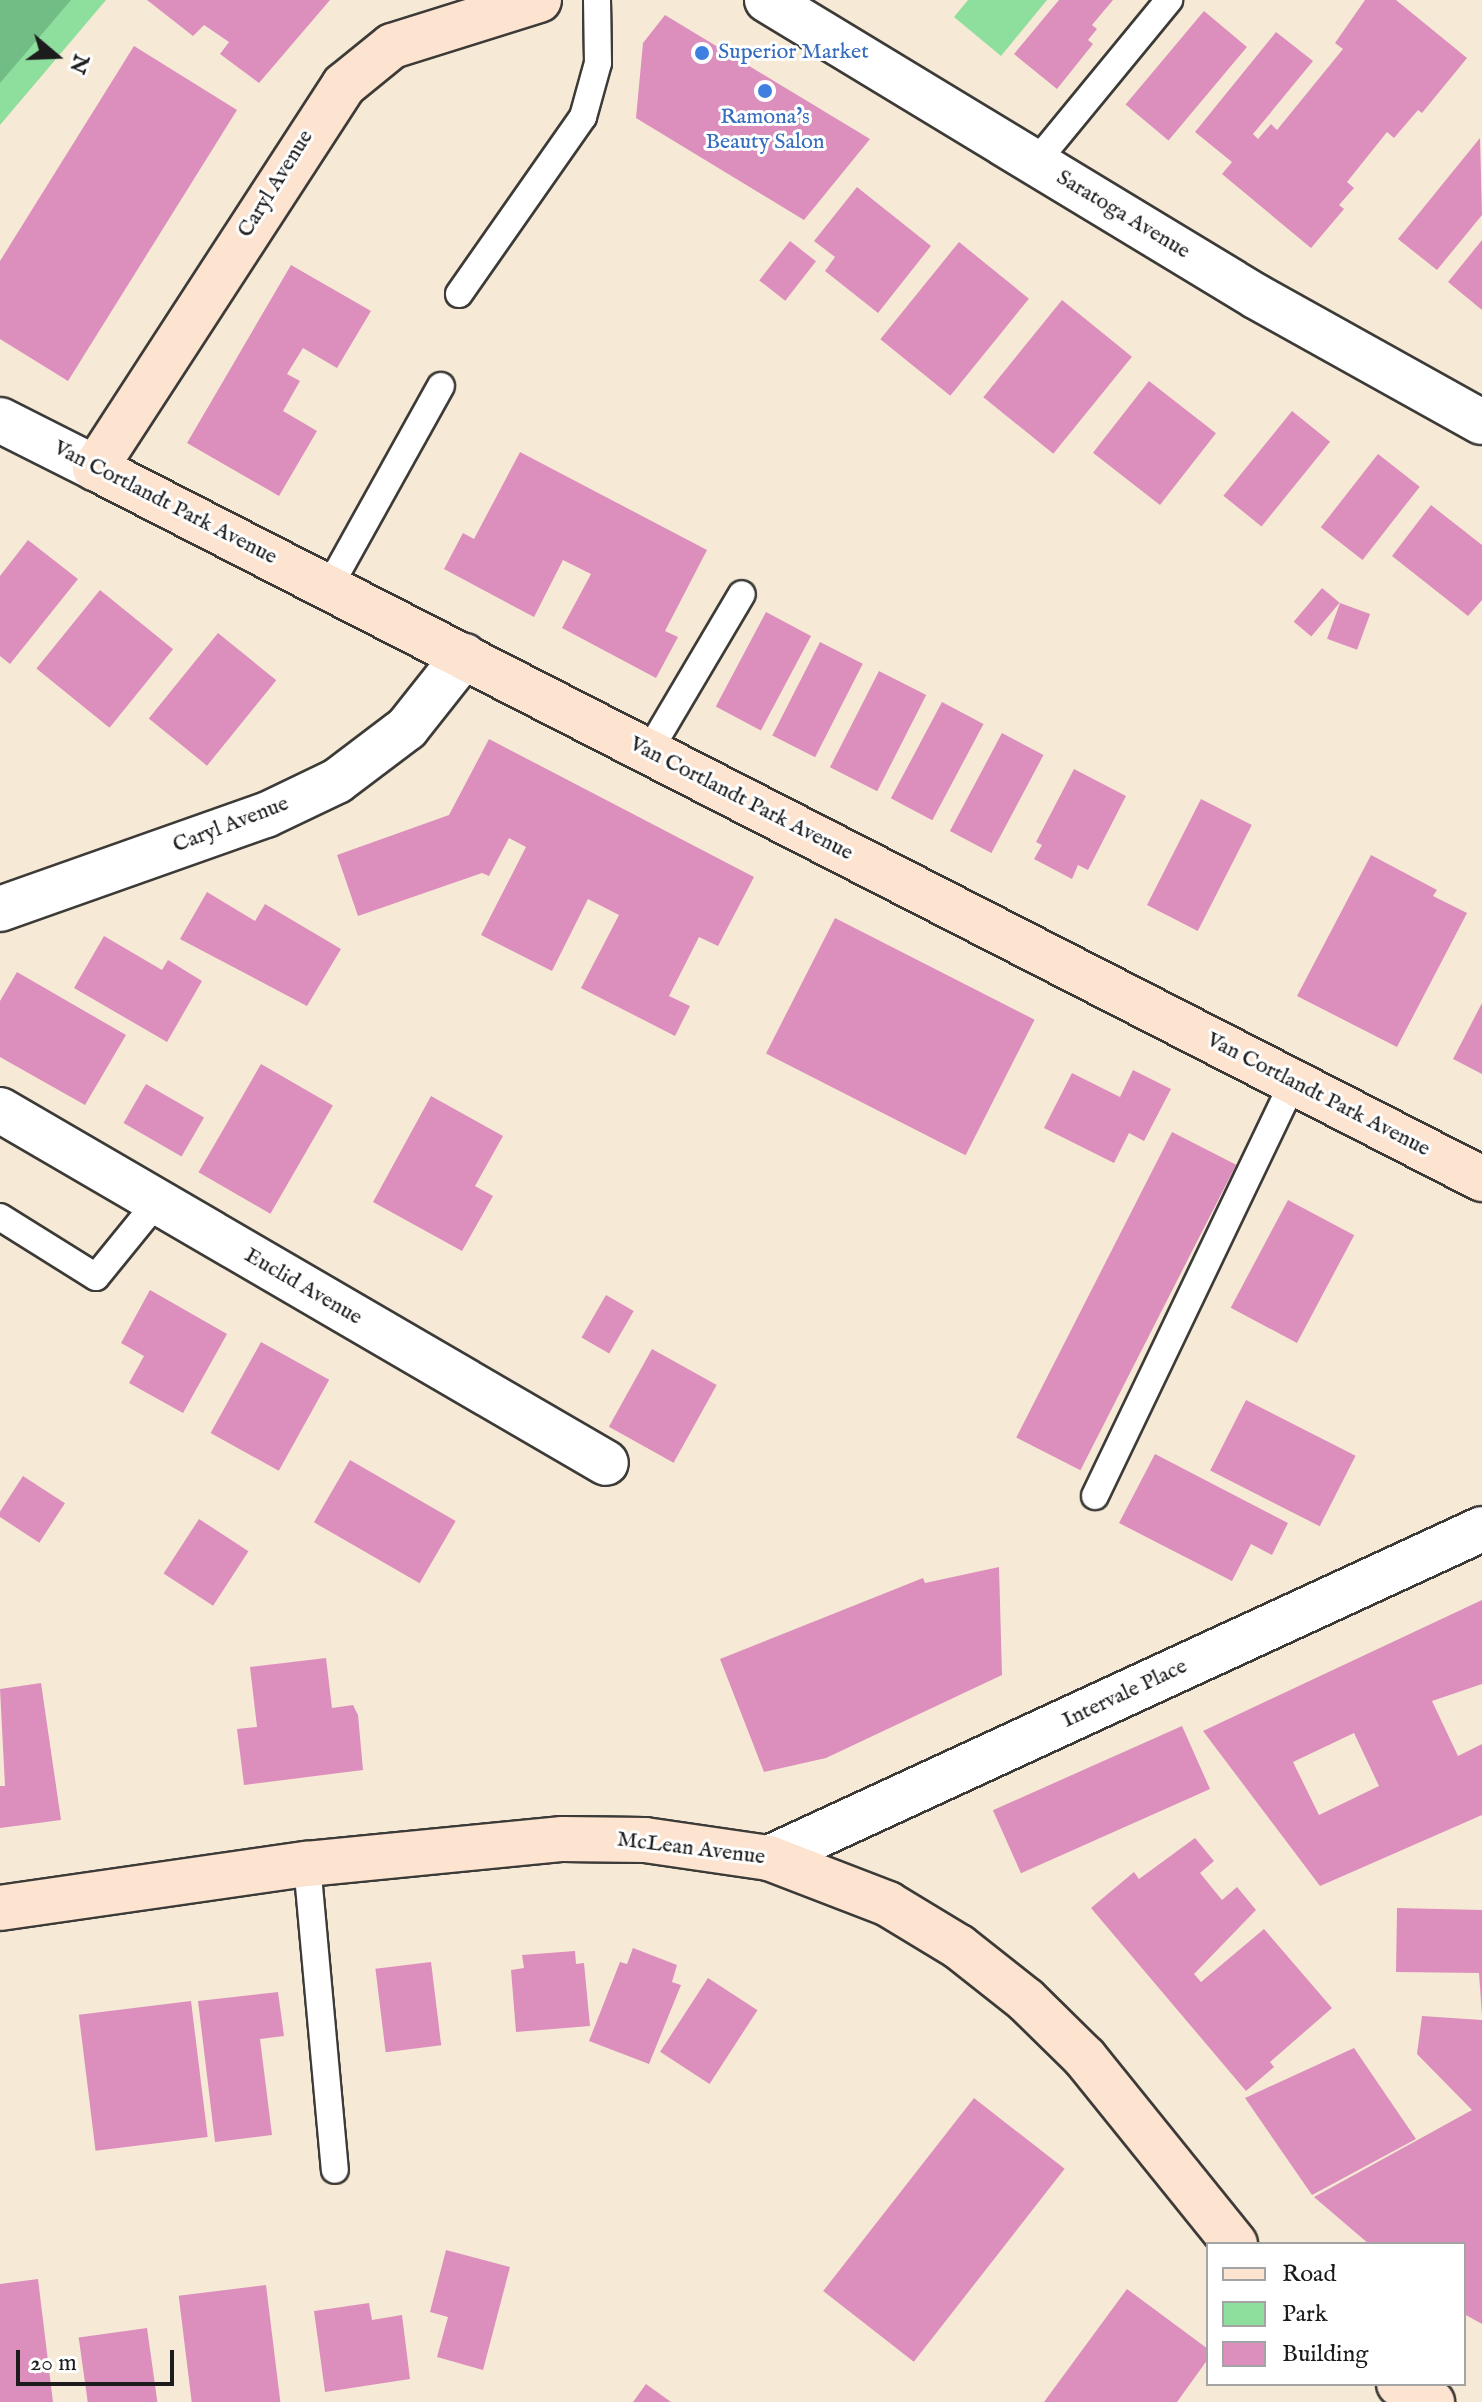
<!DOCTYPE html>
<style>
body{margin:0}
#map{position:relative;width:1482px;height:2402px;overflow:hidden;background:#f6ead6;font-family:"IM FELL English",serif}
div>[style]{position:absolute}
.green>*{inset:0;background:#8ede9e}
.forest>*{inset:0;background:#72bd85}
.building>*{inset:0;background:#dc8fbc;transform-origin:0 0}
.roads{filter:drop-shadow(2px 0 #3d3b38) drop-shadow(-2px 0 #3d3b38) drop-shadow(0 2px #3d3b38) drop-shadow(0 -2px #3d3b38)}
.lane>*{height:26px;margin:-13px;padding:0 13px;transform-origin:13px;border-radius:13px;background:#fff}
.street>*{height:44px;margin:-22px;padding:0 22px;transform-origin:22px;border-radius:22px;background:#fff}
.secondary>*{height:44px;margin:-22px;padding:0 22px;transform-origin:22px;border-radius:22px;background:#fde4d0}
.dots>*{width:22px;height:22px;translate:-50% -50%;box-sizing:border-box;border:4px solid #fff;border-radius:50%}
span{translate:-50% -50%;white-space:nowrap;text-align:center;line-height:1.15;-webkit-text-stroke:6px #fff;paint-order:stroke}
.shop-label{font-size:22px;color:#366cbe}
.left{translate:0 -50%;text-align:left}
.street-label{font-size:22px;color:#1c1c1c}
.legend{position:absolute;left:1206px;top:2242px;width:260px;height:144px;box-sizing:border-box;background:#fff;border:2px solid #a4a4a4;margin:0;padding:10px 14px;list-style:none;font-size:24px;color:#1c1c1c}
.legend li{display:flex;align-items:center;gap:16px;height:40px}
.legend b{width:40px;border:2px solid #a4a4a4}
.north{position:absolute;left:16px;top:16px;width:80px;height:80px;-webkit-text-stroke:6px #fff;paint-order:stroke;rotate:109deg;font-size:22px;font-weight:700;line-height:32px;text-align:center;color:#1c1c1c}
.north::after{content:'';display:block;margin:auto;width:28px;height:36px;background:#1c1c1c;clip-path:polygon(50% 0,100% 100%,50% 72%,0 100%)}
.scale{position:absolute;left:16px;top:2350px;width:158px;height:36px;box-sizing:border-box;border:4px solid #1c1c1c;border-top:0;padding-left:10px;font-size:24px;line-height:28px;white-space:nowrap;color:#1c1c1c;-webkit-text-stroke:6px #fff;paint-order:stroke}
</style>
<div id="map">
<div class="green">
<div style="clip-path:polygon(0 0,106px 0,0 125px)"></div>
<div style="clip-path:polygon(968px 0,1047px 0,1001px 56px,954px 17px)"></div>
</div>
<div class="forest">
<div style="clip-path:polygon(0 0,71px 0,0 83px)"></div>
</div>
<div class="building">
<div style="clip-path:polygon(147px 0,330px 0,259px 83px,220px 54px,229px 42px,204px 25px,193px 36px)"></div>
<div style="clip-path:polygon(1059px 0,1113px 0,1092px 25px,1097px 29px,1088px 40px,1093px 44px,1057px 89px,1014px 54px)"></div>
<div style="clip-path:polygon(1365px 0,1396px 0,1467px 58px,1422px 113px,1418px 110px,1394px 138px,1387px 132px,1347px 182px,1354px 188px,1339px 205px,1344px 209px,1311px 248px,1222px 174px,1232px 162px,1195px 132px,1276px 32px,1313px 61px,1253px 134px,1258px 139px,1271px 124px,1277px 130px,1343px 49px,1335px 43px)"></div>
<div style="left:1204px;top:11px;width:56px;height:122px;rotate:40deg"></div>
<div style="clip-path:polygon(665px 15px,870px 139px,804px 220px,636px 118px,643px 43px)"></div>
<div style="clip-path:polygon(134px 46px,237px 110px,68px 381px,0 339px,0 261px)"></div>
<div style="clip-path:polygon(1480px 138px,1482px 215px,1437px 270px,1398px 239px)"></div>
<div style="clip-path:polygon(857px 187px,931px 246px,878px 313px,825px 271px,835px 257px,814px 241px)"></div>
<div style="clip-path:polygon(1482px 240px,1482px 310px,1448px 282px)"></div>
<div style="left:790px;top:241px;width:33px;height:50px;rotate:38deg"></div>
<div style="left:959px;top:242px;width:90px;height:125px;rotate:39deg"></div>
<div style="clip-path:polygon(291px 265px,371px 311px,337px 368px,303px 348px,287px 374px,300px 381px,283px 411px,317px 431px,279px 496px,187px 443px)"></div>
<div style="left:1062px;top:300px;width:90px;height:125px;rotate:39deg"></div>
<div style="left:1149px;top:381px;width:85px;height:91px;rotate:38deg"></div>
<div style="left:1292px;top:411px;width:49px;height:109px;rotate:39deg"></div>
<div style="clip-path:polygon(520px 452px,707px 550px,665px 631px,678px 637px,656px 678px,562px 628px,591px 574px,563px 560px,534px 617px,444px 569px,463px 533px,474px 539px)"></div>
<div style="left:1378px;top:454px;width:53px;height:93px;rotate:38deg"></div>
<div style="clip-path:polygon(1431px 505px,1482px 545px,1482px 600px,1468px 616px,1392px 556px)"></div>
<div style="clip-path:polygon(28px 540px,78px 579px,10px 664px,0 656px,0 576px)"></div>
<div style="left:1322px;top:588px;width:23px;height:44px;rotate:40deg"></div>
<div style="left:100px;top:590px;width:94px;height:101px;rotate:39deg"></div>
<div style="left:1340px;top:603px;width:32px;height:38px;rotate:20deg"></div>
<div style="left:766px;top:612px;width:51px;height:107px;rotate:28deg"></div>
<div style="left:218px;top:633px;width:75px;height:110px;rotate:39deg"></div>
<div style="left:820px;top:642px;width:48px;height:105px;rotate:27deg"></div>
<div style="left:879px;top:671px;width:53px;height:108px;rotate:27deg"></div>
<div style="left:942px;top:702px;width:47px;height:109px;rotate:28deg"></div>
<div style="left:1002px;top:733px;width:47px;height:111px;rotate:28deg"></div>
<div style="clip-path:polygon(489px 739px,754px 877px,718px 946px,699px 937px,669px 996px,690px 1006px,675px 1036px,581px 988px,619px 915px,588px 899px,552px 971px,481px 935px,526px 847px,509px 838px,489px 876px,482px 873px,358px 916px,337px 855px,449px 815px)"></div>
<div style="clip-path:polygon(1074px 769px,1126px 796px,1088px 870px,1078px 865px,1072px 879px,1034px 859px,1042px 845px,1036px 842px)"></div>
<div style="left:1201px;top:799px;width:57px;height:119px;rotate:27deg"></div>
<div style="clip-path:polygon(1371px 855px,1437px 890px,1433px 896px,1467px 913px,1397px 1047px,1297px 996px)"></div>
<div style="clip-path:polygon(207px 892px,255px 921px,265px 904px,341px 949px,307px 1006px,180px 939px)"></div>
<div style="left:835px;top:918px;width:224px;height:152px;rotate:27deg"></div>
<div style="clip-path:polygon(104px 936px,162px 970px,168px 960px,202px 981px,167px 1042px,74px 988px)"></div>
<div style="clip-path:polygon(17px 972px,126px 1035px,85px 1105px,0 1057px,0 1001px)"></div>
<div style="clip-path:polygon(1482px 1003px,1482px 1074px,1453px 1059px)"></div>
<div style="left:261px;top:1064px;width:83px;height:125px;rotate:30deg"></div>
<div style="clip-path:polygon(1133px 1070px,1171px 1089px,1144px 1141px,1129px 1133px,1114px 1163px,1044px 1128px,1072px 1073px,1120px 1097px)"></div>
<div style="left:146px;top:1084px;width:67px;height:45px;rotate:30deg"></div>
<div style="clip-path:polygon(431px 1096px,503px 1136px,475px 1186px,493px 1196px,462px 1251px,373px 1202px)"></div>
<div style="left:1172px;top:1132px;width:72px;height:343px;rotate:27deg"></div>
<div style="left:1288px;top:1200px;width:75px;height:122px;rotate:28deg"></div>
<div style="clip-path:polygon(150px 1290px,227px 1334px,183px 1413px,129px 1383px,144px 1356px,121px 1343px)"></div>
<div style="left:606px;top:1295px;width:32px;height:49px;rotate:30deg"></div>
<div style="left:261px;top:1342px;width:78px;height:104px;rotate:29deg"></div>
<div style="left:652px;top:1349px;width:74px;height:89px;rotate:29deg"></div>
<div style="left:1246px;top:1400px;width:123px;height:79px;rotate:27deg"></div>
<div style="clip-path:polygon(1155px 1454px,1288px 1523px,1272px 1555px,1251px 1544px,1232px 1581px,1119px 1523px)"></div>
<div style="left:350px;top:1460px;width:122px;height:72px;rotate:30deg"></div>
<div style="left:23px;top:1476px;width:50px;height:47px;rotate:33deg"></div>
<div style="left:199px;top:1519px;width:59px;height:65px;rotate:33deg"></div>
<div style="clip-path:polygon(999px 1567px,1002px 1675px,826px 1758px,764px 1772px,720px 1659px,923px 1578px,925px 1583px)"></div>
<div style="clip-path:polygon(evenodd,1482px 1600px,1482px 1684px,1432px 1701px,1458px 1756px,1482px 1744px,1482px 1815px,1320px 1886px,1203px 1731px,1482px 1600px,1354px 1733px,1379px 1786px,1319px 1815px,1293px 1762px,1354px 1733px)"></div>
<div style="clip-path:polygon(326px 1658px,332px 1708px,353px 1705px,358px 1715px,363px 1770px,244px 1785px,237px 1729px,257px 1727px,250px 1667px)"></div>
<div style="clip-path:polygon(41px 1683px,61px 1820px,0 1828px,0 1786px,5px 1786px,0 1689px)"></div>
<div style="left:1182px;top:1726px;width:69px;height:207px;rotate:66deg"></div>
<div style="clip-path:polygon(1195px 1838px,1214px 1861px,1200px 1873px,1222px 1900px,1237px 1887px,1256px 1910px,1194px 1974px,1201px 1982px,1264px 1929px,1332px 2008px,1270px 2062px,1274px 2067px,1246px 2091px,1091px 1908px,1134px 1872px,1139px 1879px)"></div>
<div style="clip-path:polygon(1397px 1908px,1482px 1910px,1482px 2016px,1479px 1973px,1396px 1972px)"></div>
<div style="clip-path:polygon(633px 1948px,677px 1965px,672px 1982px,681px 1985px,649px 2064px,589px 2041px,620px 1962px,627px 1964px)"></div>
<div style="clip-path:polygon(575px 1951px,576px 1964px,584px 1963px,590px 2026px,516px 2032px,511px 1970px,524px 1968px,522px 1955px)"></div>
<div style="left:431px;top:1962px;width:84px;height:56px;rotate:83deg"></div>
<div style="left:708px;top:1978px;width:59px;height:88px;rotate:33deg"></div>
<div style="clip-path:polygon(278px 1992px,284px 2036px,260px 2039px,272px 2135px,215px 2142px,198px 2001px)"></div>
<div style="left:191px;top:2001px;width:137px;height:113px;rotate:83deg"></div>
<div style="clip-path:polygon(1422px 2016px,1482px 2020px,1482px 2324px,1464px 2314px,1464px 2244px,1369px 2244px,1314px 2197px,1472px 2110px,1417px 2054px)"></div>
<div style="clip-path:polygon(1354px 2048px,1416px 2139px,1312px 2195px,1245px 2098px)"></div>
<div style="left:974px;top:2098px;width:115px;height:245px;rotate:38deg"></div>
<div style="clip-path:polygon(446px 2250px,510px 2267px,483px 2370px,437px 2357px,448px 2317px,430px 2312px)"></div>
<div style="clip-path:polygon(38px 2279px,53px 2402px,0 2402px,0 2284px)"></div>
<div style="left:266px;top:2285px;width:118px;height:88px;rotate:83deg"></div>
<div style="clip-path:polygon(1127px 2289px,1208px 2349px,1208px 2359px,1177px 2402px,1044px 2402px)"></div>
<div style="clip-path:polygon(369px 2303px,372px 2320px,402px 2315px,410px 2379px,325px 2392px,314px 2311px)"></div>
<div style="left:147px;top:2328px;width:75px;height:69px;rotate:82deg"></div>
<div style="clip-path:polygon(646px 2384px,671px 2402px,633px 2402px)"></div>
</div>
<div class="roads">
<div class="lane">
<div style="left:1036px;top:162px;width:210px;rotate:-50.6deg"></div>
<div style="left:459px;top:294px;width:216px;rotate:-55deg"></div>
<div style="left:583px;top:117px;width:56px;rotate:-74.5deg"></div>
<div style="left:598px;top:63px;width:63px;rotate:-90.9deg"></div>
<div style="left:329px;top:587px;width:230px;rotate:-60.9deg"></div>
<div style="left:649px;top:751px;width:182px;rotate:-59.4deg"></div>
<div style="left:0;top:1217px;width:113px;rotate:32deg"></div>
<div style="left:96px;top:1277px;width:97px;rotate:-50.9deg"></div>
<div style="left:1095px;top:1496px;width:458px;rotate:-64.4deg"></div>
<div style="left:307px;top:1864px;width:307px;rotate:84.8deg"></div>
</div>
<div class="street">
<div style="left:767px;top:0;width:573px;rotate:31.22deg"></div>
<div style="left:1257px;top:297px;width:257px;rotate:29.1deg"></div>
<div style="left:0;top:420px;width:106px;rotate:26.8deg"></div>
<div style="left:0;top:909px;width:282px;rotate:-19.5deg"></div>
<div style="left:266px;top:815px;width:79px;rotate:-25.6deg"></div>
<div style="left:337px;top:781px;width:88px;rotate:-37.1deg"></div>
<div style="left:407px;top:728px;width:92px;rotate:-51.6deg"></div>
<div style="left:0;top:1110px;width:701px;rotate:30.22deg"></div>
<div style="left:769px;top:1858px;width:785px;rotate:-24.77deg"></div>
</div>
<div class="secondary">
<div style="left:539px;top:0;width:154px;rotate:162.6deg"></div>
<div style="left:392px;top:46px;width:62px;rotate:140.9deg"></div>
<div style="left:344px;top:85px;width:457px;rotate:123deg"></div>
<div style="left:95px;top:468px;width:1559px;rotate:27.14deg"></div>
<div style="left:0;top:1908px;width:310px;rotate:-8.2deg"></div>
<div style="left:307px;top:1864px;width:257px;rotate:-5.6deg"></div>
<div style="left:563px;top:1839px;width:82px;rotate:0.7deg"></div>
<div style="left:645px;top:1840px;width:125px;rotate:8.3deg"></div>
<div style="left:769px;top:1858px;width:128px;rotate:21.1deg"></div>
<div style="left:888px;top:1904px;width:83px;rotate:31.2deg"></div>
<div style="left:959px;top:1947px;width:85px;rotate:38.3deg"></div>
<div style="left:1026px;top:2000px;width:83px;rotate:44.5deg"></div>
<div style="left:1085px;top:2058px;width:239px;rotate:51.1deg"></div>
<div style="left:1399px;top:2384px;width:38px;rotate:29deg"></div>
</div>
</div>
<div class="dots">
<div style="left:702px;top:53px;background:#3f7fe0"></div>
<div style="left:765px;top:91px;background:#3f7fe0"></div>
</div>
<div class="shop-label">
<span class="left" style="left:718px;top:53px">Superior Market</span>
<span style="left:765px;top:130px">Ramona's<br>Beauty Salon</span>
</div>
<div class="street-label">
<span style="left:276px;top:184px;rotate:-58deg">Caryl Avenue</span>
<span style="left:1123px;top:215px;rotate:31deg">Saratoga Avenue</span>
<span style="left:165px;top:503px;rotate:27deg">Van Cortlandt Park Avenue</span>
<span style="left:741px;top:799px;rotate:27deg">Van Cortlandt Park Avenue</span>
<span style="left:231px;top:825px;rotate:-21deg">Caryl Avenue</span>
<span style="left:1318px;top:1095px;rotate:27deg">Van Cortlandt Park Avenue</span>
<span style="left:303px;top:1287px;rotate:30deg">Euclid Avenue</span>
<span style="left:1125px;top:1694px;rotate:-25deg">Intervale Place</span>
<span style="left:691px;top:1849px;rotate:7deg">McLean Avenue</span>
</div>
<ul class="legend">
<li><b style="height:10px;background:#fde4d0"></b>Road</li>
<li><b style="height:22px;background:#8ede9e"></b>Park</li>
<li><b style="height:22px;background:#dc8fbc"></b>Building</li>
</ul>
<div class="north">N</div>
<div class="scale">20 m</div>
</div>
